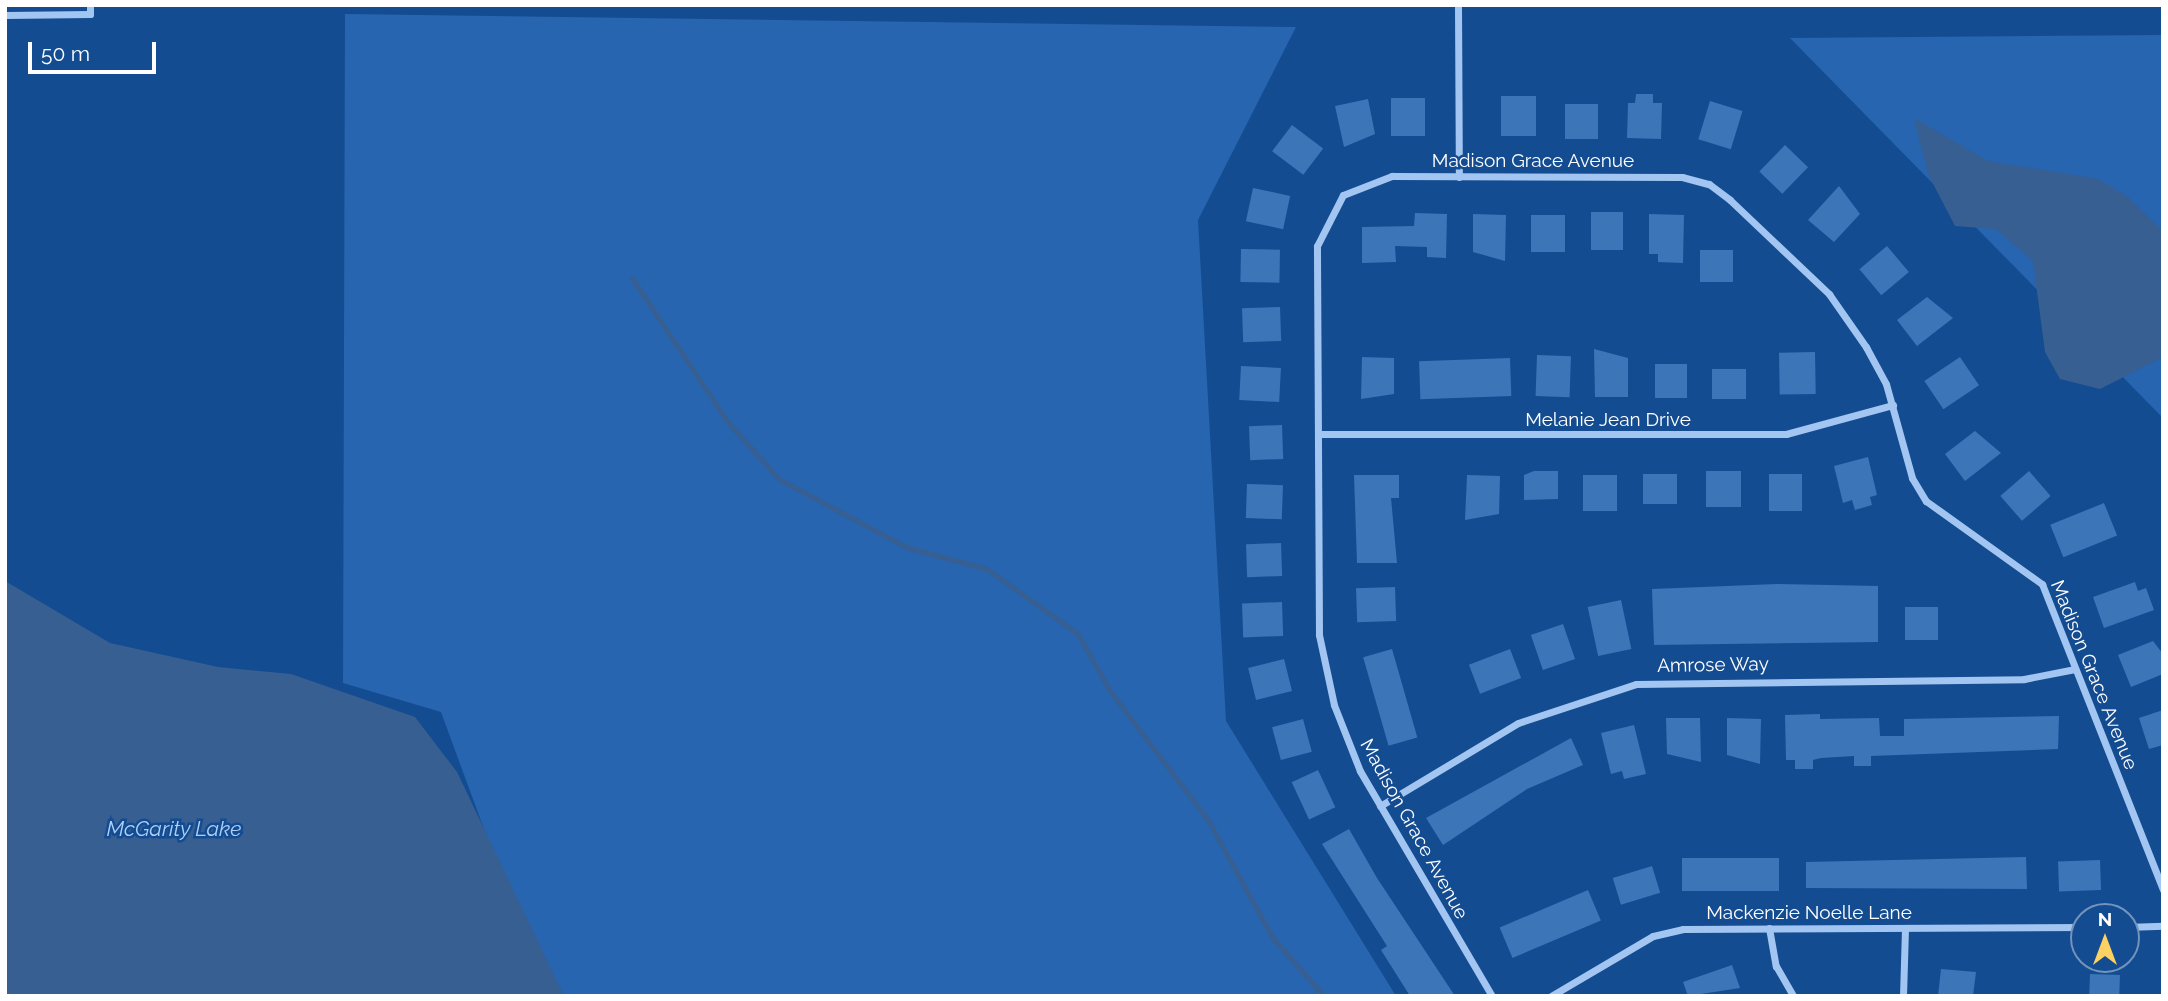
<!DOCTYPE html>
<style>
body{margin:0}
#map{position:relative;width:2168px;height:1001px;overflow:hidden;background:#144c91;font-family:Raleway,sans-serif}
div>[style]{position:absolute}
.green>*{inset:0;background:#2765b0}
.water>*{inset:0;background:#375f92}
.stream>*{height:5px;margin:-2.5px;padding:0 2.5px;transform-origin:2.5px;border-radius:2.5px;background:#375f92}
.building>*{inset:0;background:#3d75b9;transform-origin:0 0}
.minor>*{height:7px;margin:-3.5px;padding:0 3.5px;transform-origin:3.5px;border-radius:3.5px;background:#a2c6f1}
span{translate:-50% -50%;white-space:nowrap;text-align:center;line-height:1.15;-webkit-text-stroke:5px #144c91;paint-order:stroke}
.street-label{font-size:19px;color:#fff}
.water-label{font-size:21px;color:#aed0f8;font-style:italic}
.frame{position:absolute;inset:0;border:7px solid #fff;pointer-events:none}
.north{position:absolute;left:2070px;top:903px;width:70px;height:70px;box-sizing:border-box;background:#144c91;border:2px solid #7294bd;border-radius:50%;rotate:0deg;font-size:19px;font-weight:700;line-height:28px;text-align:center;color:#fff}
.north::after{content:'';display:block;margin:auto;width:24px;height:32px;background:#ffd162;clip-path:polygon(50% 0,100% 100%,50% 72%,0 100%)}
.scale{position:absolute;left:28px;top:42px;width:128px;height:32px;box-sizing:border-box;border:4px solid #fff;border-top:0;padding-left:9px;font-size:21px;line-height:24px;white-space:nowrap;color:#fff;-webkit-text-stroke:5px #144c91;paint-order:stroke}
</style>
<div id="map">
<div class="green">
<div style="clip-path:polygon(1081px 5px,1328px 5px,1328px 7px)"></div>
<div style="clip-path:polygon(345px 14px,1296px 27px,1198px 220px,1226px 721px,1396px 996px,561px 996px,495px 859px,441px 712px,343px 683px)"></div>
<div style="clip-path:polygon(2163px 35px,2163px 418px,1790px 38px)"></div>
</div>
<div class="water">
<div style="clip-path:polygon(1914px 118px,1988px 161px,2099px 179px,2128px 197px,2163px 231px,2163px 357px,2100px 389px,2060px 379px,2045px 352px,2033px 261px,1996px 229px,1955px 226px,1928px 174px)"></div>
<div style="clip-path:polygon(5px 581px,110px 643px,218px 667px,291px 674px,415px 717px,457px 772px,564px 996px,5px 996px)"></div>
</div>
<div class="stream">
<div style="left:632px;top:278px;width:172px;rotate:56.4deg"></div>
<div style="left:727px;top:421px;width:78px;rotate:48.1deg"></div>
<div style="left:779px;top:479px;width:144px;rotate:28.2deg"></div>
<div style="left:906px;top:547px;width:84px;rotate:15.2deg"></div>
<div style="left:987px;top:569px;width:112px;rotate:35.5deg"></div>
<div style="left:1078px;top:634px;width:65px;rotate:60.7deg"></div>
<div style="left:1110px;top:691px;width:162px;rotate:52.8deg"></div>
<div style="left:1208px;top:820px;width:133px;rotate:61.3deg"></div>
<div style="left:1272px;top:937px;width:79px;rotate:48.6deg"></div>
</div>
<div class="building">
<div style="clip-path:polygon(1636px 94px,1653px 94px,1653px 103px,1662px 103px,1661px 139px,1627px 138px,1628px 103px,1635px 103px)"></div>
<div style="left:1501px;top:96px;width:35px;height:40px"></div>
<div style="left:1425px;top:98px;width:38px;height:34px;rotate:90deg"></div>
<div style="clip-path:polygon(1368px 99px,1375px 134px,1344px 147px,1335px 106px)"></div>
<div style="left:1710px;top:101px;width:34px;height:40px;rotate:17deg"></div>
<div style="left:1565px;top:104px;width:33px;height:35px"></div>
<div style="left:1292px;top:125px;width:39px;height:33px;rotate:37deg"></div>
<div style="left:1785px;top:145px;width:32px;height:37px;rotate:44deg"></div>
<div style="clip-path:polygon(1839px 186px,1860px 214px,1834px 242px,1808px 220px)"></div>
<div style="left:1253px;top:188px;width:38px;height:34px;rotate:12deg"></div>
<div style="left:1591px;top:212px;width:32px;height:38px"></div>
<div style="clip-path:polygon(1415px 213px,1447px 214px,1446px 258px,1427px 257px,1427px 247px,1395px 246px,1396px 262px,1362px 263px,1362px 227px,1414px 226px)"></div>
<div style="clip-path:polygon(1473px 214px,1506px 215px,1505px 261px,1473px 252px)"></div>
<div style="clip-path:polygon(1649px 214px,1684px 215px,1683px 263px,1658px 262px,1658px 254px,1649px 254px)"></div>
<div style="left:1531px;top:215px;width:34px;height:37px"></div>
<div style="left:1887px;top:246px;width:34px;height:36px;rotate:50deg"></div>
<div style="left:1241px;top:249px;width:39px;height:33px;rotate:1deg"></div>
<div style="left:1733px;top:250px;width:32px;height:33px;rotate:90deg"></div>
<div style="clip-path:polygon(1927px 297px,1953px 318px,1917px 346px,1897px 320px)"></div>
<div style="left:1280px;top:307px;width:34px;height:38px;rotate:88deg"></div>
<div style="clip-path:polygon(1594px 349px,1628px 358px,1628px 397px,1595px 397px)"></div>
<div style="left:1815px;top:352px;width:42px;height:36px;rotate:89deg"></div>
<div style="left:1537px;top:355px;width:34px;height:41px;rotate:2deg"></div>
<div style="clip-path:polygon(1362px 357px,1394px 358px,1394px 394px,1361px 399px)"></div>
<div style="left:1960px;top:357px;width:34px;height:43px;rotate:56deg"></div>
<div style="left:1510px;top:358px;width:38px;height:91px;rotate:88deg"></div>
<div style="left:1655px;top:364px;width:32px;height:34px"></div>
<div style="left:1241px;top:366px;width:40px;height:34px;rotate:3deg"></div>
<div style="left:1746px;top:369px;width:30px;height:34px;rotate:90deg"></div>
<div style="left:1282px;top:425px;width:34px;height:33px;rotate:88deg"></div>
<div style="clip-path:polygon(1975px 431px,2001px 453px,1965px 481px,1945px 454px)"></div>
<div style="clip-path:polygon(1868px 457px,1877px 495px,1870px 497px,1872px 505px,1855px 510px,1852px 500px,1843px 503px,1834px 466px)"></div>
<div style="clip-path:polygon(1534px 471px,1558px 471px,1558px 499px,1524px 500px,1524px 475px)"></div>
<div style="left:1706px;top:471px;width:35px;height:36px"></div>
<div style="left:2029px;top:471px;width:33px;height:38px;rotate:49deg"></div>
<div style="left:1677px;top:474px;width:30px;height:34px;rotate:90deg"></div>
<div style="left:1769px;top:474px;width:33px;height:37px"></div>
<div style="clip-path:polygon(1354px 475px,1399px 475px,1399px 498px,1391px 498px,1397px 563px,1357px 563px)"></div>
<div style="clip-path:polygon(1467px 475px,1500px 476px,1499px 514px,1465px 520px)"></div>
<div style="left:1583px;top:475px;width:34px;height:36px"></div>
<div style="left:1247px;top:484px;width:36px;height:34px;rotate:2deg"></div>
<div style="left:2104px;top:503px;width:35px;height:58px;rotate:68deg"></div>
<div style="left:1281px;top:543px;width:33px;height:35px;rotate:88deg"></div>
<div style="clip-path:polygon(2135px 582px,2138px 591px,2146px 588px,2154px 610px,2104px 628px,2093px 597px)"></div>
<div style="clip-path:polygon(1777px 584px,1878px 586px,1878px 642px,1654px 645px,1652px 589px)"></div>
<div style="left:1395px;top:587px;width:34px;height:39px;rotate:88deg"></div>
<div style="left:1621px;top:600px;width:50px;height:34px;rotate:78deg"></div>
<div style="left:1282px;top:602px;width:34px;height:40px;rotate:88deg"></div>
<div style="left:1905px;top:607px;width:33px;height:33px"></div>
<div style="left:1563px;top:624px;width:37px;height:34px;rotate:71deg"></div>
<div style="clip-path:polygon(2153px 641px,2163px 654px,2163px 674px,2131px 687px,2118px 655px)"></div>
<div style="left:1392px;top:649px;width:92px;height:30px;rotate:74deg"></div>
<div style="left:1510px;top:649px;width:31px;height:44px;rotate:69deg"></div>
<div style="left:1284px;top:659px;width:33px;height:37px;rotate:76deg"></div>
<div style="clip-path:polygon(2163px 710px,2163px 745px,2149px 749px,2139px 718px)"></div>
<div style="clip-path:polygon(1820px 714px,1820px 719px,1879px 718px,1880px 736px,1904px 736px,1904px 719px,2059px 716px,2058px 749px,1871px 756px,1871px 766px,1854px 766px,1854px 756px,1821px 758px,1813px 760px,1813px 769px,1795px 769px,1795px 760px,1786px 760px,1785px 715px)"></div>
<div style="clip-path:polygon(1666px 718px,1700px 718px,1701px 762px,1667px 754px)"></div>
<div style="clip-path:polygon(1727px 718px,1761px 719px,1760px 764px,1727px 755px)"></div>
<div style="left:1303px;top:719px;width:34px;height:32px;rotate:75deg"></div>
<div style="clip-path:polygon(1634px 725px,1646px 774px,1624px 779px,1622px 771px,1611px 774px,1601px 733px)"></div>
<div style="clip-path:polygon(1571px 738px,1583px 765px,1527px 789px,1443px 845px,1426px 818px)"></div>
<div style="left:1318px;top:770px;width:41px;height:29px;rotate:65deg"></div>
<div style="clip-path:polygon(1349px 829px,1377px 878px,1455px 996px,1410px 996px,1381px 950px,1387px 946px,1322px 844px)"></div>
<div style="clip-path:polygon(2026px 857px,2027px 889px,1806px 888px,1806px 862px)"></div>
<div style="left:1779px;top:858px;width:33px;height:97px;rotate:90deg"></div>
<div style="left:2100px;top:860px;width:30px;height:42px;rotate:88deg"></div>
<div style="left:1652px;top:866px;width:28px;height:41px;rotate:73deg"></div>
<div style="left:1588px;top:890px;width:33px;height:96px;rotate:67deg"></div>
<div style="clip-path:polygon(1732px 965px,1740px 988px,1688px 996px,1683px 982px)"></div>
<div style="clip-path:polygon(1941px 969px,1976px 972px,1973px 996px,1938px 996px)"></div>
<div style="left:2090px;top:974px;width:30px;height:22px;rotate:2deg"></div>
</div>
<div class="minor">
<div style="left:1458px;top:5px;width:172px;rotate:89.7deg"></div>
<div style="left:5px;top:15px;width:85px;rotate:-0.7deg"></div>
<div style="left:90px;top:14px;width:9px;rotate:-90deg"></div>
<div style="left:1319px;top:434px;width:467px"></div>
<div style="left:1786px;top:434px;width:111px;rotate:-15.2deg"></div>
<div style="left:1380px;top:806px;width:161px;rotate:-31deg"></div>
<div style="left:1518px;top:723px;width:124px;rotate:-18.3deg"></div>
<div style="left:1636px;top:684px;width:388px;rotate:-0.7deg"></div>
<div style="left:2024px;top:679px;width:52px;rotate:-11.1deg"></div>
<div style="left:2126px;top:927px;width:37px;rotate:-2deg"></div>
<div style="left:1769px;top:928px;width:39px;rotate:80deg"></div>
<div style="left:1776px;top:966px;width:34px;rotate:60deg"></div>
<div style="left:1492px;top:996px;width:261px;rotate:-120.4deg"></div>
<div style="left:1360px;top:771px;width:71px;rotate:-111.5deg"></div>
<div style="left:1334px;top:705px;width:72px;rotate:-102.1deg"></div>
<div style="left:1319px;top:635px;width:389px;rotate:-90.3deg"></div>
<div style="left:1317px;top:246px;width:57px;rotate:-63deg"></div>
<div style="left:1343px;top:195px;width:53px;rotate:-21.2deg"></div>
<div style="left:1392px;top:176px;width:290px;rotate:0.2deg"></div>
<div style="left:1682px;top:177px;width:28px;rotate:15deg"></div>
<div style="left:1709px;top:184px;width:26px;rotate:37deg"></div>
<div style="left:1730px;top:200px;width:137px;rotate:43.5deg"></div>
<div style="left:1829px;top:294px;width:65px;rotate:55.1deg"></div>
<div style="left:1866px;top:347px;width:42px;rotate:61.6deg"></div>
<div style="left:1886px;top:384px;width:98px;rotate:74.5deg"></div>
<div style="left:1912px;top:478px;width:27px;rotate:59deg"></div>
<div style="left:1926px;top:501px;width:143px;rotate:35.6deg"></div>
<div style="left:2042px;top:584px;width:329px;rotate:68.4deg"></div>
<div style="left:1551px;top:996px;width:118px;rotate:-30.5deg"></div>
<div style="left:1653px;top:936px;width:31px;rotate:-13deg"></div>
<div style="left:1683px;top:929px;width:401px;rotate:-0.3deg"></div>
<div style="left:1903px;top:996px;width:68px;rotate:-88.3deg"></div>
</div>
<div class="street-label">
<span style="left:1533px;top:161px">Madison Grace Avenue</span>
<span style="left:1608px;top:420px">Melanie Jean Drive</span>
<span style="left:1713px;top:665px;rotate:-1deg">Amrose Way</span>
<span style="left:2094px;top:675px;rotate:68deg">Madison Grace Avenue</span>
<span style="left:1414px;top:829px;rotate:61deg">Madison Grace Avenue</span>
<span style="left:1809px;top:913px">Mackenzie Noelle Lane</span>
</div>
<div class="water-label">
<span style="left:174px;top:829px">McGarity Lake</span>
</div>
<div class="frame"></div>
<div class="north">N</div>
<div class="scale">50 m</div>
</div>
